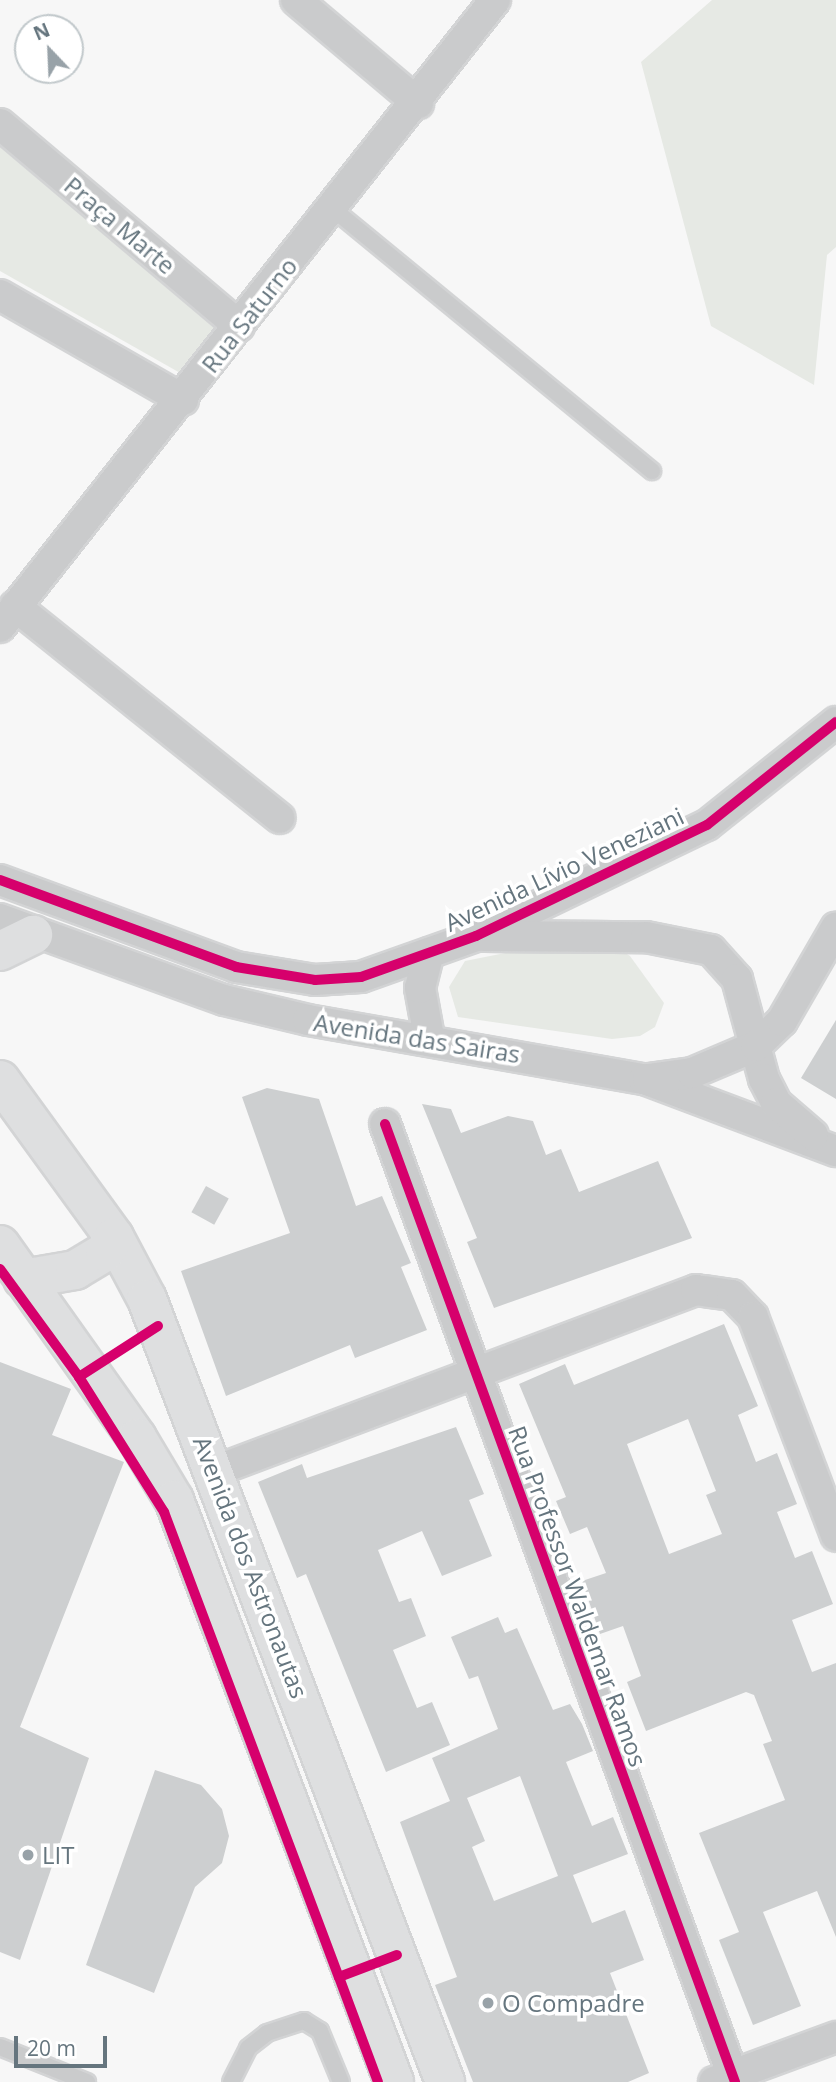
<!DOCTYPE html>
<meta charset="utf-8">
<style>
body{margin:0}
#map{position:relative;width:836px;height:2082px;overflow:hidden;background:#f7f7f7;font-family:"Open Sans",sans-serif}
div>[style]{position:absolute}
.green>*{inset:0;background:#e6e9e4}
.building>*{inset:0;background:#cdcfd0;transform-origin:0 0}
.roads{filter:drop-shadow(2px 0 #d3d4d5) drop-shadow(-2px 0 #d3d4d5) drop-shadow(0 2px #d3d4d5) drop-shadow(0 -2px #d3d4d5)}
.service>*{height:16px;margin:-8px;padding:0 8px;transform-origin:8px;border-radius:8px;background:#cacbcc}
.minor>*{height:30px;margin:-15px;padding:0 15px;transform-origin:15px;border-radius:15px;background:#cacbcc}
.secondary>*{height:38px;margin:-19px;padding:0 19px;transform-origin:19px;border-radius:19px;background:#dedfe0}
.cycleway>*{height:10px;margin:-5px;padding:0 5px;transform-origin:5px;border-radius:5px;background:#d6006c}
.dots>*{width:19px;height:19px;translate:-50% -50%;box-sizing:border-box;border:4px solid #fff;border-radius:50%}
span{translate:-50% -50%;white-space:nowrap;text-align:center;line-height:1.15;-webkit-text-stroke:7px #fff;paint-order:stroke}
.street-label{font-size:24px;color:#65757e}
.poi-label{font-size:24px;color:#65757e}
.left{translate:0 -50%;text-align:left}
.north{position:absolute;left:14px;top:14px;width:70px;height:70px;box-sizing:border-box;background:#fff;border:2px solid #c1c8cb;border-radius:50%;rotate:337deg;font-size:19px;font-weight:700;line-height:28px;text-align:center;color:#65757e}
.north::after{content:'';display:block;margin:auto;width:24px;height:32px;background:#98a2a8;clip-path:polygon(50% 0,100% 100%,50% 72%,0 100%)}
.scale{position:absolute;left:14px;top:2036px;width:93px;height:32px;box-sizing:border-box;border:4px solid #65757e;border-top:0;padding-left:9px;font-size:21px;line-height:24px;white-space:nowrap;color:#65757e;-webkit-text-stroke:5px #fff;paint-order:stroke}
</style>
<div id="map">
<div class="green">
<div style="clip-path:polygon(712px 0,836px 0,836px 247px,827px 255px,814px 385px,711px 326px,641px 62px)"></div>
<div style="clip-path:polygon(0 138px,220px 321px,182px 374px,0 271px)"></div>
<div style="clip-path:polygon(564px 941px,618px 948px,630px 956px,664px 1003px,655px 1027px,640px 1036px,612px 1039px,458px 1017px,449px 987px,465px 961px)"></div>
</div>
<div class="building">
<div style="clip-path:polygon(836px 1020px,836px 1099px,801px 1078px)"></div>
<div style="clip-path:polygon(267px 1088px,319px 1099px,356px 1206px,382px 1196px,411px 1263px,401px 1267px,427px 1330px,355px 1358px,350px 1345px,226px 1396px,181px 1271px,290px 1233px,242px 1097px)"></div>
<div style="clip-path:polygon(422px 1104px,451px 1109px,461px 1133px,508px 1116px,533px 1121px,546px 1155px,561px 1149px,579px 1192px,658px 1161px,692px 1238px,494px 1308px,467px 1242px,477px 1238px)"></div>
<div style="left:206px;top:1186px;width:26px;height:30px;rotate:29deg"></div>
<div style="clip-path:polygon(evenodd,724px 1324px,758px 1406px,738px 1415px,756px 1462px,777px 1453px,797px 1504px,777px 1512px,795px 1558px,812px 1551px,833px 1604px,792px 1620px,812px 1672px,836px 1663px,836px 1937px,817px 1891px,763px 1912px,801px 2006px,753px 2025px,719px 1940px,739px 1932px,699px 1833px,785px 1800px,763px 1744px,772px 1741px,754px 1695px,746px 1692px,646px 1731px,627px 1682px,641px 1676px,623px 1626px,600px 1634px,582px 1581px,606px 1573px,587px 1527px,570px 1534px,556px 1501px,566px 1497px,519px 1384px,565px 1364px,574px 1385px,724px 1324px,688px 1419px,716px 1491px,706px 1495px,722px 1534px,669px 1554px,627px 1444px,688px 1419px)"></div>
<div style="clip-path:polygon(0 1362px,71px 1389px,52px 1435px,124px 1462px,20px 1727px,89px 1758px,20px 1960px,0 1952px)"></div>
<div style="clip-path:polygon(456px 1427px,484px 1494px,469px 1500px,492px 1556px,442px 1576px,422px 1531px,378px 1550px,399px 1602px,411px 1598px,426px 1636px,393px 1650px,417px 1708px,432px 1702px,450px 1745px,386px 1772px,306px 1574px,297px 1578px,258px 1482px,302px 1464px,307px 1478px)"></div>
<div style="clip-path:polygon(evenodd,498px 1617px,505px 1633px,517px 1628px,553px 1710px,570px 1704px,582px 1724px,593px 1751px,566px 1762px,592px 1826px,613px 1817px,628px 1854px,573px 1875px,592px 1923px,625px 1910px,644px 1960px,610px 1973px,649px 2073px,628px 2082px,473px 2082px,435px 1985px,457px 1977px,400px 1822px,450px 1801px,432px 1758px,498px 1729px,478px 1676px,469px 1679px,451px 1637px,498px 1617px,520px 1776px,558px 1876px,494px 1901px,472px 1847px,485px 1841px,467px 1798px,520px 1776px)"></div>
<div style="clip-path:polygon(155px 1770px,201px 1785px,222px 1809px,229px 1836px,222px 1863px,195px 1887px,154px 1993px,86px 1965px)"></div>
</div>
<div class="roads">
<div class="service">
<div style="left:333px;top:209px;width:413px;rotate:39.4deg"></div>
<div style="left:0;top:2047px;width:94px;rotate:21.9deg"></div>
<div style="left:231px;top:2082px;width:38px;rotate:-63deg"></div>
<div style="left:248px;top:2048px;width:24px;rotate:-38deg"></div>
<div style="left:267px;top:2033px;width:39px;rotate:-18deg"></div>
<div style="left:304px;top:2021px;width:19px;rotate:32deg"></div>
<div style="left:320px;top:2031px;width:55px;rotate:67.6deg"></div>
</div>
<div class="minor">
<div style="left:296px;top:0;width:160px;rotate:40.2deg"></div>
<div style="left:0;top:124px;width:313px;rotate:40.2deg"></div>
<div style="left:0;top:295px;width:211px;rotate:29.8deg"></div>
<div style="left:15px;top:606px;width:339px;rotate:38.7deg"></div>
<div style="left:0;top:627px;width:799px;rotate:-51.71deg"></div>
<div style="left:0;top:880px;width:252px;rotate:20.2deg"></div>
<div style="left:236px;top:967px;width:80px;rotate:9.3deg"></div>
<div style="left:315px;top:980px;width:46px;rotate:-3.7deg"></div>
<div style="left:361px;top:977px;width:122px;rotate:-19.6deg"></div>
<div style="left:476px;top:936px;width:256px;rotate:-25.7deg"></div>
<div style="left:707px;top:825px;width:165px;rotate:-38.6deg"></div>
<div style="left:0;top:919px;width:238px;rotate:19.9deg"></div>
<div style="left:224px;top:1000px;width:86px;rotate:13.4deg"></div>
<div style="left:308px;top:1020px;width:341px;rotate:10deg"></div>
<div style="left:644px;top:1079px;width:205px;rotate:20.6deg"></div>
<div style="left:484px;top:936px;width:162px;rotate:0.4deg"></div>
<div style="left:646px;top:937px;width:66px;rotate:11.3deg"></div>
<div style="left:711px;top:950px;width:39px;rotate:48deg"></div>
<div style="left:737px;top:979px;width:104px;rotate:74.9deg"></div>
<div style="left:764px;top:1079px;width:27px;rotate:63deg"></div>
<div style="left:776px;top:1103px;width:49px;rotate:40.9deg"></div>
<div style="left:429px;top:1037px;width:50px;rotate:-100.4deg"></div>
<div style="left:420px;top:988px;width:36px;rotate:-76deg"></div>
<div style="left:648px;top:1079px;width:44px;rotate:-7.8deg"></div>
<div style="left:692px;top:1073px;width:69px;rotate:-22.9deg"></div>
<div style="left:756px;top:1046px;width:36px;rotate:-44deg"></div>
<div style="left:782px;top:1021px;width:108px;rotate:-59.9deg"></div>
<div style="left:385px;top:1124px;width:1020px;rotate:69.93deg"></div>
<div style="left:215px;top:1471px;width:514px;rotate:-20.62deg"></div>
<div style="left:696px;top:1290px;width:36px;rotate:8deg"></div>
<div style="left:732px;top:1295px;width:30px;rotate:46deg"></div>
<div style="left:753px;top:1317px;width:234px;rotate:69.2deg"></div>
<div style="left:714px;top:2082px;width:130px;rotate:-20.2deg"></div>
</div>
<div class="secondary">
<div style="left:0;top:951px;width:37px;rotate:-26deg"></div>
<div style="left:0;top:1080px;width:194px;rotate:54deg"></div>
<div style="left:114px;top:1237px;width:70px;rotate:62deg"></div>
<div style="left:147px;top:1299px;width:838px;rotate:69.16deg"></div>
<div style="left:0;top:1245px;width:237px;rotate:54.6deg"></div>
<div style="left:137px;top:1438px;width:72px;rotate:59.2deg"></div>
<div style="left:174px;top:1500px;width:622px;rotate:69.29deg"></div>
<div style="left:23px;top:1279px;width:53px;rotate:-9.8deg"></div>
<div style="left:75px;top:1270px;width:35px;rotate:-31deg"></div>
<div style="left:105px;top:1252px;width:17px;rotate:-59deg"></div>
</div>
</div>
<div class="cycleway">
<div style="left:0;top:880px;width:252px;rotate:20.2deg"></div>
<div style="left:236px;top:967px;width:80px;rotate:9.3deg"></div>
<div style="left:315px;top:980px;width:46px;rotate:-3.7deg"></div>
<div style="left:361px;top:977px;width:122px;rotate:-19.6deg"></div>
<div style="left:476px;top:936px;width:256px;rotate:-25.7deg"></div>
<div style="left:707px;top:825px;width:165px;rotate:-38.6deg"></div>
<div style="left:385px;top:1124px;width:1020px;rotate:69.93deg"></div>
<div style="left:0;top:1269px;width:134px;rotate:53.8deg"></div>
<div style="left:158px;top:1326px;width:94px;rotate:147.2deg"></div>
<div style="left:79px;top:1377px;width:160px;rotate:57.8deg"></div>
<div style="left:164px;top:1512px;width:497px;rotate:69.4deg"></div>
<div style="left:378px;top:2082px;width:112px;rotate:-110.4deg"></div>
<div style="left:339px;top:1977px;width:62px;rotate:-20.8deg"></div>
</div>
<div class="dots">
<div style="left:28px;top:1855px;background:#98a2a8"></div>
<div style="left:488px;top:2003px;background:#98a2a8"></div>
</div>
<div class="street-label">
<span style="left:120px;top:225px;rotate:40deg">Praça Marte</span>
<span style="left:249px;top:315px;rotate:-52deg">Rua Saturno</span>
<span style="left:564px;top:869px;rotate:-25deg">Avenida Lívio Veneziani</span>
<span style="left:417px;top:1038px;rotate:9deg">Avenida das Sairas</span>
<span style="left:251px;top:1567px;rotate:69deg">Avenida dos Astronautas</span>
<span style="left:578px;top:1596px;rotate:70deg">Rua Professor Waldemar Ramos</span>
</div>
<div class="poi-label">
<span class="left" style="left:42px;top:1855px">LIT</span>
<span class="left" style="left:502px;top:2003px">O Compadre</span>
</div>
<div class="north">N</div>
<div class="scale">20 m</div>
</div>
